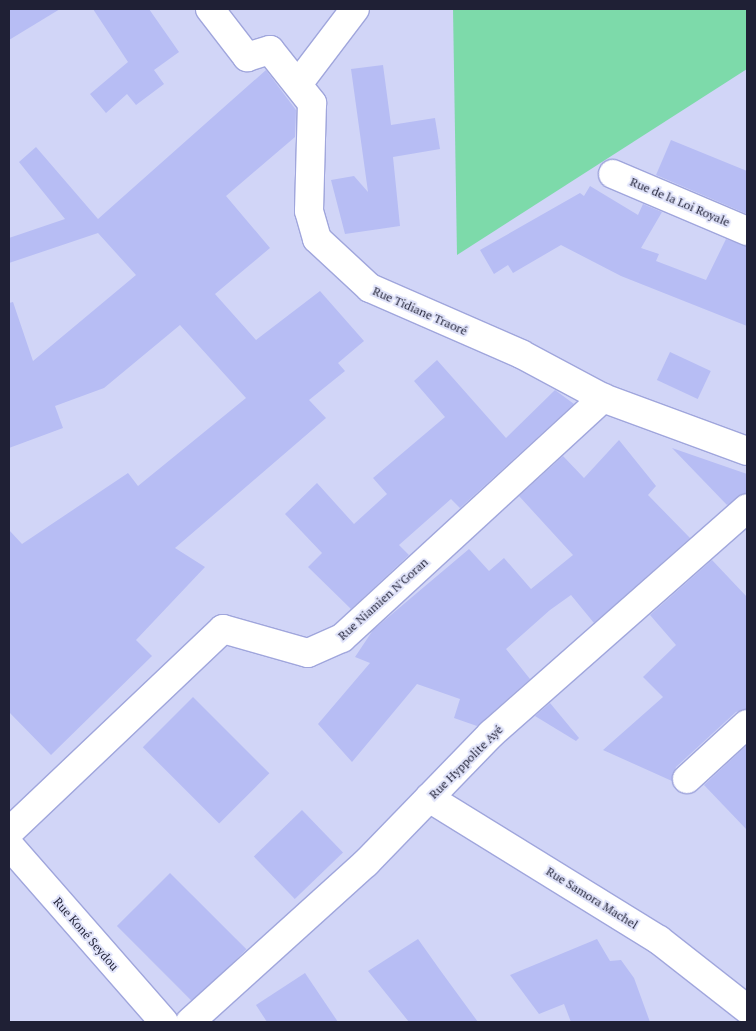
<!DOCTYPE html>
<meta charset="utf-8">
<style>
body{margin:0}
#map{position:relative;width:756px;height:1031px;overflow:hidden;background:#d1d5f7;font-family:"PT Serif",serif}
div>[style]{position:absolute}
.green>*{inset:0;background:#7ddaaa}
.building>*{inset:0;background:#b7bdf4;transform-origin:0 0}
.roads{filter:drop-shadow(1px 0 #a0a6dc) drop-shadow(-1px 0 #a0a6dc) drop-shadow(0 1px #a0a6dc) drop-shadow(0 -1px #a0a6dc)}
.minor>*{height:28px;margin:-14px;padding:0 14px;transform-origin:14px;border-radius:14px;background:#fff}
span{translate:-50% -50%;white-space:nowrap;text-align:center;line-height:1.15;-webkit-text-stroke:4px #e0e3fa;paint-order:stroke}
.street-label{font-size:12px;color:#1f2035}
.frame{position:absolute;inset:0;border:10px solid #1f2035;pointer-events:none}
</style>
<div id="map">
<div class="green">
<div style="clip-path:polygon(453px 9px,747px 9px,747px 69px,457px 255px)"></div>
</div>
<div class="building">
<div style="clip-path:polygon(9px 9px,60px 9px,9px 40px)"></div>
<div style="clip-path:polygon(93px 9px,149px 9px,179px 52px,154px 70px,164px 84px,136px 105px,127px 94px,106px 113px,90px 94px,128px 62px)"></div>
<div style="clip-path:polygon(383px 65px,391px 125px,435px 118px,440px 149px,393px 157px,400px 226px,345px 234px,331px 180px,354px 176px,368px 192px,351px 69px)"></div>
<div style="clip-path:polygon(266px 70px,296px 110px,295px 137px,226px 196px,270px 248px,215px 294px,256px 340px,320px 291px,364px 341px,338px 363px,345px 371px,309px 400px,326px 418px,175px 548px,205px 567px,136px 640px,152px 656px,51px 755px,9px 712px,9px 530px,22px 544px,128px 473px,138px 486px,246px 398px,180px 325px,104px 388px,55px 406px,63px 428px,9px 448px,9px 303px,13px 302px,33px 361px,136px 275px,98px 233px,9px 263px,9px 238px,65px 219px,19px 162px,36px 147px,98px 219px)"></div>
<div style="clip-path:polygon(671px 140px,747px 171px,747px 214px,656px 175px)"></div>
<div style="clip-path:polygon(590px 186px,638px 215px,643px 204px,662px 212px,641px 248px,659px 254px,656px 261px,706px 280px,726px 239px,747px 246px,747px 326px,621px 276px,561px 245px,513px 273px,508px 265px,494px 274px,480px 250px,580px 193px,584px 196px)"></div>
<div style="left:670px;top:352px;width:45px;height:31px;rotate:25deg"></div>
<div style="clip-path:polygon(437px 360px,506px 438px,555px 390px,574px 404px,460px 508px,451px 499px,399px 545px,409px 555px,351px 609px,308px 567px,322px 553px,285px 514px,317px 483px,354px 524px,387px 494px,373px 478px,445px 417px,414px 381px)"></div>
<div style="clip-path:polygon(619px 440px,656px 486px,648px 495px,690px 538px,594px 623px,571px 595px,550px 610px,506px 649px,530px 679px,477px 726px,454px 718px,460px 699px,417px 684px,352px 762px,318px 724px,370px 663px,355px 657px,373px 630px,469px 549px,489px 571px,504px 558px,531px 589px,573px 555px,519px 496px,563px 456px,584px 478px)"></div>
<div style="clip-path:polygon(672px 448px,747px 474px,747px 493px,727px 505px)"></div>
<div style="clip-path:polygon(712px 560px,747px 597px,747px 709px,736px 712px,676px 767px,672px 781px,603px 750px,663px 697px,643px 677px,676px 645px,650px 615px)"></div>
<div style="left:193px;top:697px;width:108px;height:71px;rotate:45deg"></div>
<div style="clip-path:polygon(550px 703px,579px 738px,576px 741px,535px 716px)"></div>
<div style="clip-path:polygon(747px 745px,747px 830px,704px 785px)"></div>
<div style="left:302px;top:810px;width:59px;height:67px;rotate:46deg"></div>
<div style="left:170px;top:873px;width:108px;height:75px;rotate:45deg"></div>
<div style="clip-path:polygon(418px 939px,440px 970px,478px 1022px,409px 1022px,368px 971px)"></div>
<div style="clip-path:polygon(597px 939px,610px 961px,621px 960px,634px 978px,650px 1022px,571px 1022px,564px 1004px,539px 1014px,510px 975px)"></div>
<div style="clip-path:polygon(305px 973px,338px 1022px,267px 1022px,256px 1005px)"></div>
</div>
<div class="roads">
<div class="minor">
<div style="left:210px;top:9px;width:61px;rotate:52.4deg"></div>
<div style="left:247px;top:57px;width:24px;rotate:-17deg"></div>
<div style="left:270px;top:50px;width:68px;rotate:51.6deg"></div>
<div style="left:312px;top:103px;width:108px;rotate:91.6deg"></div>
<div style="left:309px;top:211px;width:29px;rotate:74deg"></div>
<div style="left:317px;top:239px;width:72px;rotate:42.8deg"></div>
<div style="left:370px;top:288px;width:165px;rotate:23.6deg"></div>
<div style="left:521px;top:354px;width:93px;rotate:28.2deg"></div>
<div style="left:603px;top:398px;width:153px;rotate:20.2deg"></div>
<div style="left:298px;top:84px;width:94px;rotate:-52.8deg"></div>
<div style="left:613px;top:174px;width:146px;rotate:23deg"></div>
<div style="left:687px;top:779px;width:81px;rotate:-42.5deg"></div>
<div style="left:429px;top:798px;width:270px;rotate:31.7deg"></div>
<div style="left:659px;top:940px;width:112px;rotate:38.1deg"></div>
<div style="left:9px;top:832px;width:295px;rotate:-43.5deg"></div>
<div style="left:223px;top:629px;width:88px;rotate:15.8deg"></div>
<div style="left:308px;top:653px;width:37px;rotate:-24deg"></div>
<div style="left:342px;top:638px;width:355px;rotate:-42.6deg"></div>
<div style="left:9px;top:845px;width:235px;rotate:48.8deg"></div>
<div style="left:190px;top:1022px;width:237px;rotate:-42.1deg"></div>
<div style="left:366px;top:863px;width:180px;rotate:-45.9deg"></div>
<div style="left:491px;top:734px;width:341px;rotate:-41.4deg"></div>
</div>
</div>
<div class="street-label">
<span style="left:680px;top:202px;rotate:23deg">Rue de la Loi Royale</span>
<span style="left:420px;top:311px;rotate:24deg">Rue Tidiane Traoré</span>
<span style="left:383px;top:599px;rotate:-42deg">Rue Niamien N'Goran</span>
<span style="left:466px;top:762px;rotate:-45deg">Rue Hyppolite Ayé</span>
<span style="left:592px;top:898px;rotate:32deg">Rue Samora Machel</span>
<span style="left:86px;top:934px;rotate:49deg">Rue Koné Seydou</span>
</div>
<div class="frame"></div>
</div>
